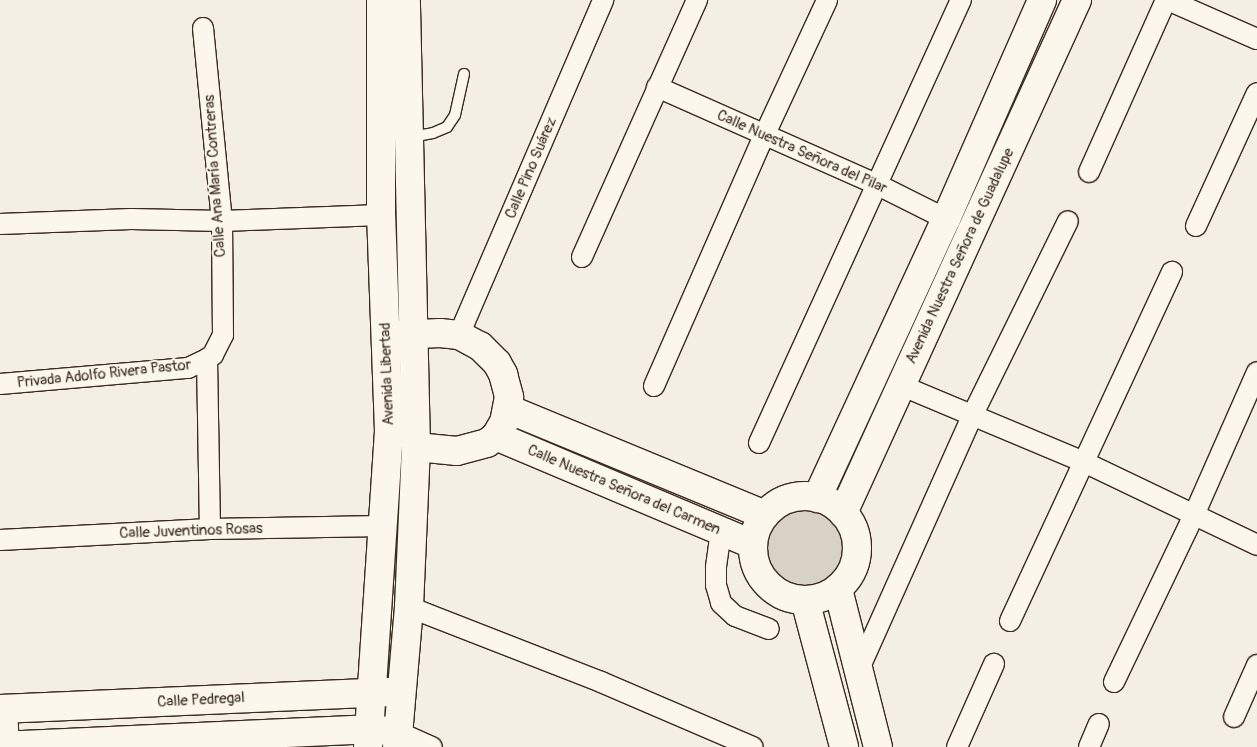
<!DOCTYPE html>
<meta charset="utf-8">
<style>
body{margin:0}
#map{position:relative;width:1257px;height:747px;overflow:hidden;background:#f3efe4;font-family:Pangolin,sans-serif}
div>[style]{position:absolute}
.green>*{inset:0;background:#d8d1c6}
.round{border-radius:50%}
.roads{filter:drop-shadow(1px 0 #3b2a1e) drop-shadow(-1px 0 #3b2a1e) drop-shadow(0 1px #3b2a1e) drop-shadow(0 -1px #3b2a1e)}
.lane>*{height:10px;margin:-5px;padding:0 5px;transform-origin:5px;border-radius:5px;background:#fbf7ec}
.street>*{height:20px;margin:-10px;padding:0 10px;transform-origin:10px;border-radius:10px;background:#fbf7ec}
.secondary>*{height:28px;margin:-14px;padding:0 14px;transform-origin:14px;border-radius:14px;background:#fbf7ec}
.secondary>.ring{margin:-14px;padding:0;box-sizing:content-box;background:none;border:28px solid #fbf7ec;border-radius:50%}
span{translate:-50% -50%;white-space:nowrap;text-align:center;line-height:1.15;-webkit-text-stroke:4px #fbf7ec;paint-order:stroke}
.street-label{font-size:15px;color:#3b2a1e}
</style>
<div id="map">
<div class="green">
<div class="round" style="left:762px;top:508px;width:82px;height:82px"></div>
</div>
<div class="roads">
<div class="lane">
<div style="left:411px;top:137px;width:22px;rotate:-10deg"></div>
<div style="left:433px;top:133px;width:15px;rotate:-23deg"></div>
<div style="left:447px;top:127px;width:14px;rotate:-56deg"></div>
<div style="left:455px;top:115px;width:42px;rotate:-77.6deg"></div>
</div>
<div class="street">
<div style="left:1168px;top:0;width:97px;rotate:23.7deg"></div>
<div style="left:203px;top:28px;width:194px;rotate:84.4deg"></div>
<div style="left:222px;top:221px;width:114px;rotate:89.5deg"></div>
<div style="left:223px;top:335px;width:22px;rotate:117deg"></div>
<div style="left:213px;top:355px;width:7px;rotate:146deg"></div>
<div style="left:207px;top:359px;width:170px;rotate:89deg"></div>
<div style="left:657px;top:87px;width:242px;rotate:23.9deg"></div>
<div style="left:878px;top:185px;width:76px;rotate:26.6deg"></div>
<div style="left:1089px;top:172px;width:188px;rotate:-65.9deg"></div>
<div style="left:0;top:224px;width:131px;rotate:-2.2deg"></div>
<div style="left:131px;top:219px;width:91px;rotate:1.3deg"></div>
<div style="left:222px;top:221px;width:159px;rotate:-2.2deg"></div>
<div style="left:1196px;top:226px;width:146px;rotate:-65.4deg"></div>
<div style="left:582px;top:257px;width:282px;rotate:-65.9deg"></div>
<div style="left:459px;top:335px;width:365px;rotate:-66.7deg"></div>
<div style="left:0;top:384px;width:189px;rotate:-4.9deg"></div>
<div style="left:188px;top:368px;width:21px;rotate:-25deg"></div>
<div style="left:900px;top:385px;width:199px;rotate:22.7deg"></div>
<div style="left:1084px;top:462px;width:192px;rotate:25.6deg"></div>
<div style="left:654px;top:386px;width:273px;rotate:-66.3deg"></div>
<div style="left:764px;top:136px;width:150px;rotate:-65.1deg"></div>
<div style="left:759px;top:443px;width:487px;rotate:-65.5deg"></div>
<div style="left:721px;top:531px;width:37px;rotate:98deg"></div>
<div style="left:716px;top:568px;width:17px;rotate:90deg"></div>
<div style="left:716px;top:585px;width:19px;rotate:74deg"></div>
<div style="left:721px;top:603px;width:19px;rotate:43deg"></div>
<div style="left:735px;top:616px;width:36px;rotate:21deg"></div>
<div style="left:0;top:540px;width:210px;rotate:-3deg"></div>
<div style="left:210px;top:529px;width:173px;rotate:-1deg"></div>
<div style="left:409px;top:607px;width:206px;rotate:21.3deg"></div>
<div style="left:601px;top:682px;width:165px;rotate:23.2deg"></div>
<div style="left:1010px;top:621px;width:385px;rotate:-65.1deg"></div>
<div style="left:859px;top:669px;width:277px;rotate:-65.9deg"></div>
<div style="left:972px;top:416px;width:217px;rotate:-63.8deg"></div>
<div style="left:1114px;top:682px;width:185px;rotate:-64.4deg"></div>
<div style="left:1194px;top:515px;width:156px;rotate:-66.2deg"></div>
<div style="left:7px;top:709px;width:38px;rotate:87deg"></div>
<div style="left:1234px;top:717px;width:57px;rotate:-66.1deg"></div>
<div style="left:398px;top:732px;width:37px;rotate:24deg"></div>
<div style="left:957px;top:747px;width:91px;rotate:-66deg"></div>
<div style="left:1089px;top:747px;width:25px;rotate:-67deg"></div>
</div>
<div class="secondary">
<div style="left:398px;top:335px;width:42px;rotate:-2.7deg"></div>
<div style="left:440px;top:333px;width:19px;rotate:6deg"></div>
<div style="left:459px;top:335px;width:24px;rotate:28deg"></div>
<div style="left:480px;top:346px;width:24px;rotate:45deg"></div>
<div style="left:497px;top:363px;width:13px;rotate:61deg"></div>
<div style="left:503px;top:374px;width:24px;rotate:75deg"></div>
<div style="left:509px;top:397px;width:25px;rotate:101deg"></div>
<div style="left:504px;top:422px;width:16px;rotate:120deg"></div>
<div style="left:496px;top:436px;width:11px;rotate:142deg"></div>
<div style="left:487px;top:443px;width:31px;rotate:165deg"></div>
<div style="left:457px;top:451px;width:41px;rotate:-174.4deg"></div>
<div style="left:508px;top:409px;width:278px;rotate:22.4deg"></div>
<div style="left:496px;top:436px;width:278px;rotate:22.9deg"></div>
<div class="ring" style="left:753px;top:496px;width:76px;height:76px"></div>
<div style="left:817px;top:498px;width:307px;rotate:-65.2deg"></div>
<div style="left:946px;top:219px;width:239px;rotate:-66.3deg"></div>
<div style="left:843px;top:513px;width:564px;rotate:-65.48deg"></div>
<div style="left:838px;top:589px;width:163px;rotate:75.8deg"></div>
<div style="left:805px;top:600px;width:152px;rotate:75.1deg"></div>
<div style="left:0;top:709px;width:390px;rotate:-2.5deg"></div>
<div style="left:0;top:746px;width:369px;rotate:-2.6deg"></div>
<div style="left:369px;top:729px;width:19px;rotate:6deg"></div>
<div style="left:368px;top:747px;width:317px;rotate:-86.2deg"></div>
<div style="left:389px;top:431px;width:216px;rotate:-92.1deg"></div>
<div style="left:381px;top:215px;width:215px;rotate:-90deg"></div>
<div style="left:397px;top:747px;width:141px;rotate:-85.1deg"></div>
<div style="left:409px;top:607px;width:160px;rotate:-87.5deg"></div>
<div style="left:416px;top:447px;width:447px;rotate:-91.3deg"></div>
</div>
</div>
<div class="street-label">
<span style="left:802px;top:152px;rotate:24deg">Calle Nuestra Señora del Pilar</span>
<span style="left:531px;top:168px;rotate:-67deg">Calle Pino Suárez</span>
<span style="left:215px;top:176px;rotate:-94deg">Calle Ana María Contreras</span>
<span style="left:960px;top:256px;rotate:-65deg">Avenida Nuestra Señora de Guadalupe</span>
<span style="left:104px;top:374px;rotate:-6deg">Privada Adolfo Rivera Pastor</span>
<span style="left:387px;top:374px;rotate:-92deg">Avenida Libertad</span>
<span style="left:624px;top:490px;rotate:23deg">Calle Nuestra Señora del Carmen</span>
<span style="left:191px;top:531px;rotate:-2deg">Calle Juventinos Rosas</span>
<span style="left:201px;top:700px;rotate:-3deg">Calle Pedregal</span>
</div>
</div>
